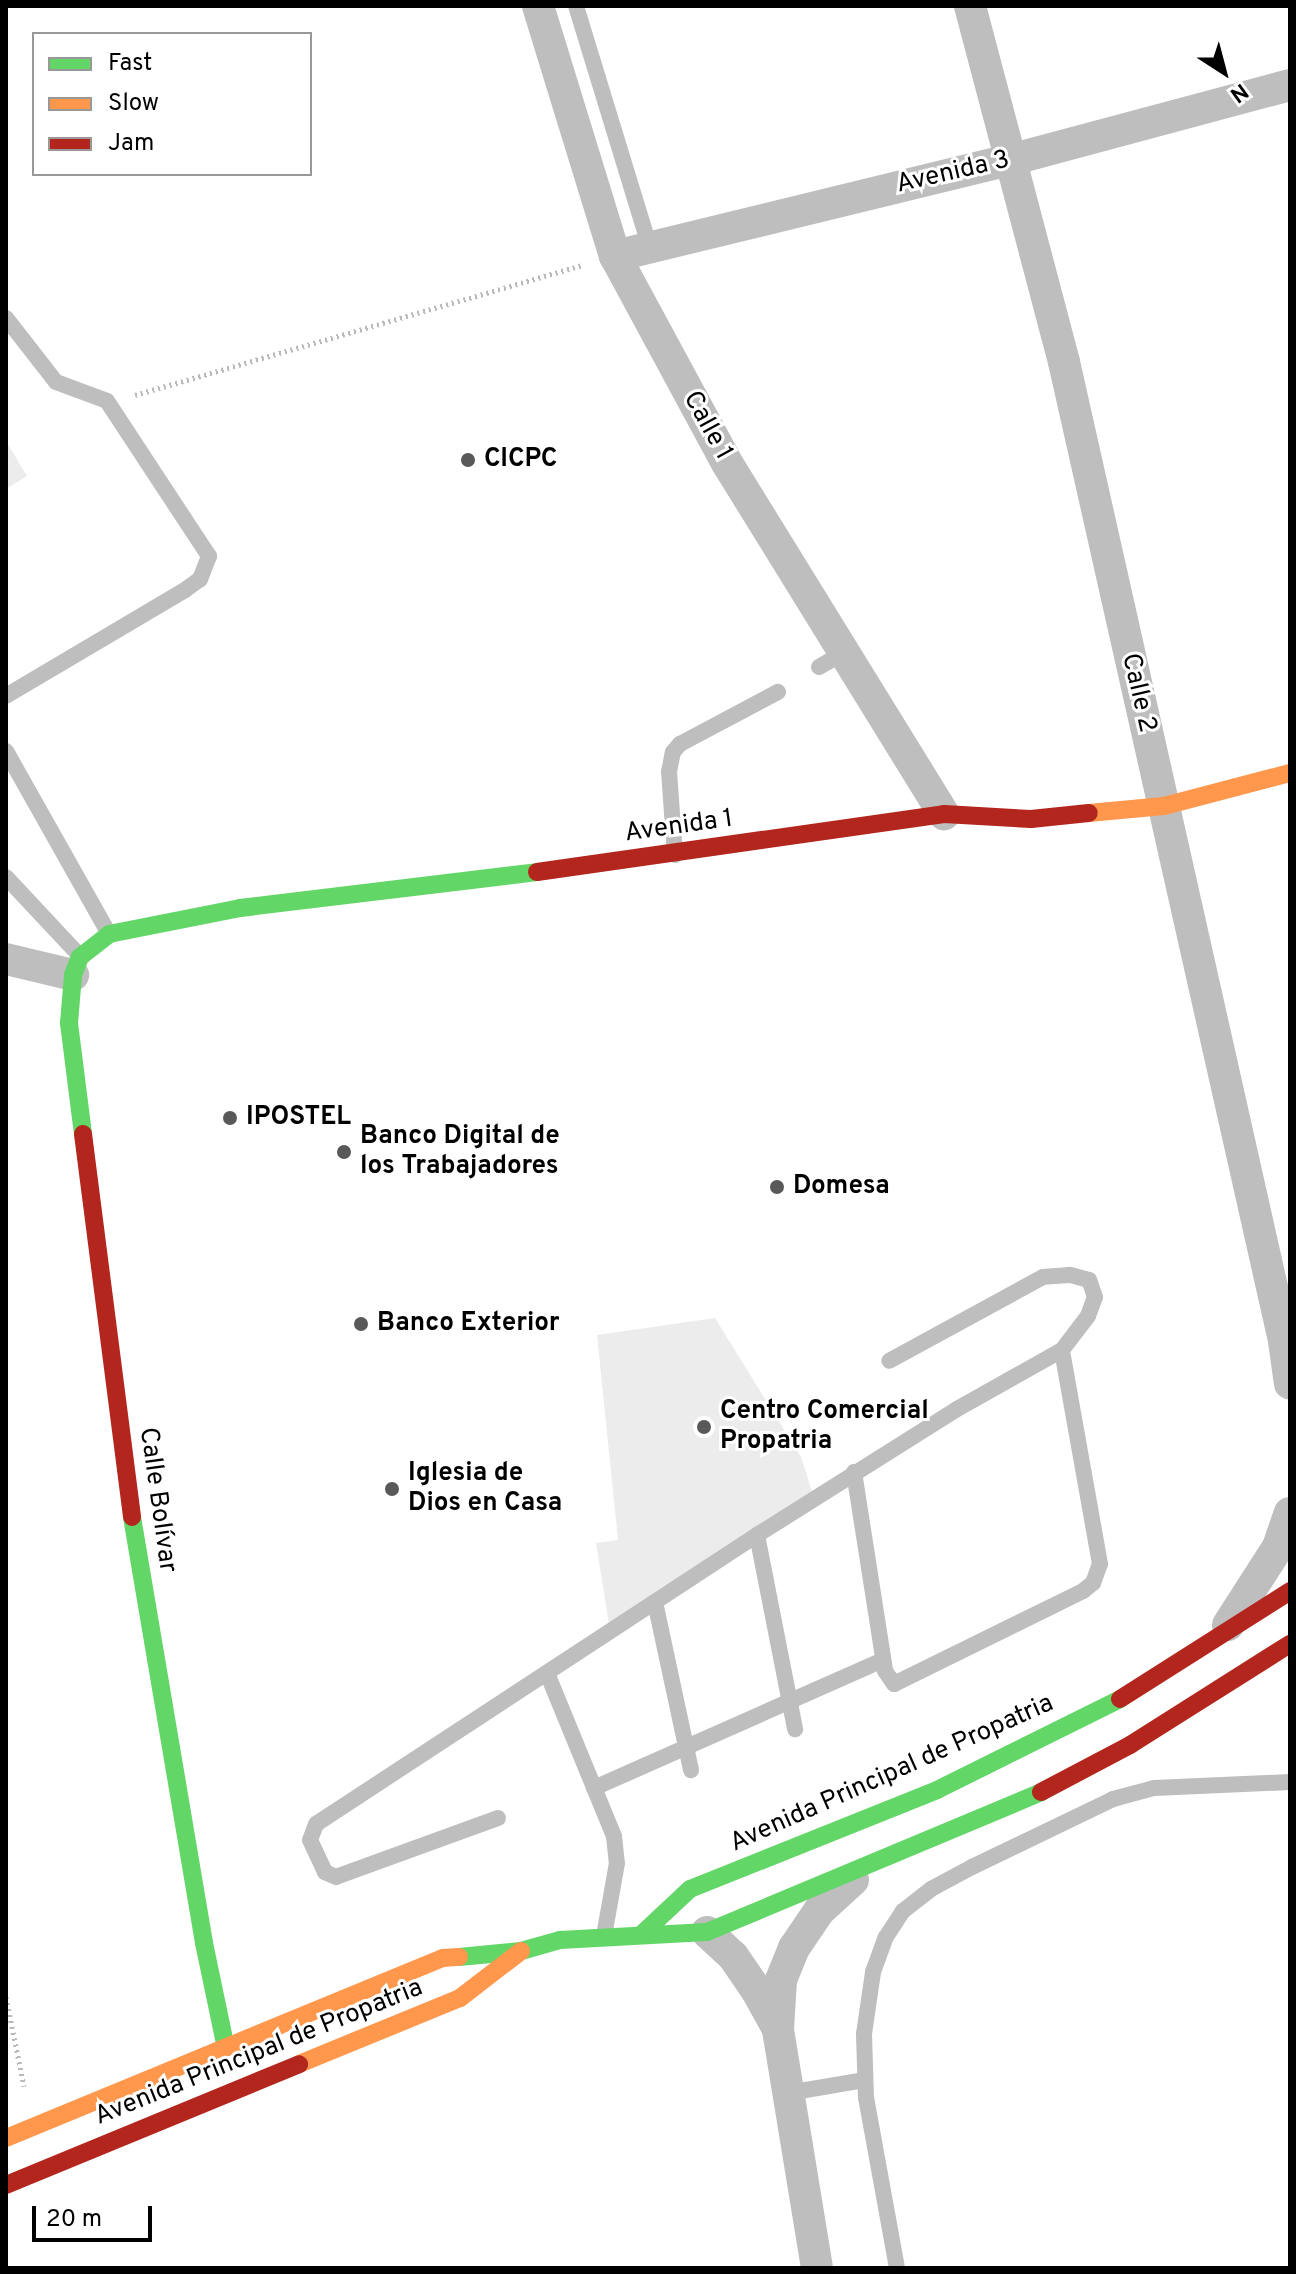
<!DOCTYPE html>
<meta charset="utf-8">
<style>
body{margin:0}
#map{position:relative;width:1296px;height:2274px;overflow:hidden;background:#fff;font-family:Overpass,sans-serif}
div>[style]{position:absolute}
.green>*{inset:0;background:#ececec}
.path>*{height:5px;margin-top:-2.5px;transform-origin:0;background:repeating-linear-gradient(90deg,#b9b9b9 0 2px,transparent 0 6px)}
.lane>*{height:16px;margin:-8px;padding:0 8px;transform-origin:8px;border-radius:8px;background:#bebebe}
.street>*{height:32px;margin:-16px;padding:0 16px;transform-origin:16px;border-radius:16px;background:#bebebe}
.fast>*{height:18px;margin:-9px;padding:0 9px;transform-origin:9px;border-radius:9px;background:#63d668}
.slow>*{height:18px;margin:-9px;padding:0 9px;transform-origin:9px;border-radius:9px;background:#ff974d}
.jam>*{height:18px;margin:-9px;padding:0 9px;transform-origin:9px;border-radius:9px;background:#b3261e}
.dots>*{width:22px;height:22px;translate:-50% -50%;box-sizing:border-box;border:4px solid #fff;border-radius:50%}
span{translate:-50% -50%;white-space:nowrap;text-align:center;line-height:1.15;-webkit-text-stroke:6px #fff;paint-order:stroke}
.street-label{font-size:26px;color:#000}
.poi-label{font-size:26px;color:#000;font-weight:700}
.left{translate:0 -50%;text-align:left}
.frame{position:absolute;inset:0;border:8px solid #000;pointer-events:none}
.legend{position:absolute;left:32px;top:32px;width:280px;height:144px;box-sizing:border-box;background:#fff;border:2px solid #999;margin:0;padding:10px 14px;list-style:none;font-size:24px;color:#000}
.legend li{display:flex;align-items:center;gap:16px;height:40px}
.legend b{width:40px;border:2px solid #999}
.north{position:absolute;left:1184px;top:32px;width:80px;height:80px;-webkit-text-stroke:6px #fff;paint-order:stroke;rotate:144deg;font-size:22px;font-weight:700;line-height:32px;text-align:center;color:#000}
.north::after{content:'';display:block;margin:auto;width:28px;height:36px;background:#000;clip-path:polygon(50% 0,100% 100%,50% 72%,0 100%)}
.scale{position:absolute;left:32px;top:2206px;width:120px;height:36px;box-sizing:border-box;border:4px solid #000;border-top:0;padding-left:10px;font-size:24px;line-height:28px;white-space:nowrap;color:#000;-webkit-text-stroke:6px #fff;paint-order:stroke}
</style>
<div id="map">
<div class="green">
<div style="clip-path:polygon(6px 441px,27px 476px,6px 489px)"></div>
<div style="clip-path:polygon(715px 1318px,801px 1457px,814px 1498px,611px 1637px,596px 1543px,618px 1540px,597px 1335px)"></div>
</div>
<div class="path">
<div style="left:135px;top:395px;width:466px;rotate:-16.2deg"></div>
<div style="left:6px;top:1997px;width:91px;rotate:78.6deg"></div>
</div>
<div class="lane">
<div style="left:576px;top:6px;width:250px;rotate:73deg"></div>
<div style="left:6px;top:318px;width:81px;rotate:52deg"></div>
<div style="left:56px;top:382px;width:54px;rotate:20.4deg"></div>
<div style="left:107px;top:401px;width:186px;rotate:56.7deg"></div>
<div style="left:209px;top:556px;width:25px;rotate:111deg"></div>
<div style="left:200px;top:579px;width:19px;rotate:144deg"></div>
<div style="left:185px;top:590px;width:208px;rotate:149.4deg"></div>
<div style="left:819px;top:667px;width:28px;rotate:-30deg"></div>
<div style="left:6px;top:751px;width:208px;rotate:60.6deg"></div>
<div style="left:675px;top:855px;width:83px;rotate:-94.1deg"></div>
<div style="left:669px;top:772px;width:20px;rotate:-79deg"></div>
<div style="left:673px;top:752px;width:11px;rotate:-49deg"></div>
<div style="left:680px;top:744px;width:111px;rotate:-28deg"></div>
<div style="left:6px;top:877px;width:107px;rotate:46.9deg"></div>
<div style="left:854px;top:1472px;width:201px;rotate:81.1deg"></div>
<div style="left:885px;top:1671px;width:16px;rotate:55deg"></div>
<div style="left:894px;top:1684px;width:211px;rotate:-26.2deg"></div>
<div style="left:1083px;top:1591px;width:13px;rotate:-39deg"></div>
<div style="left:1093px;top:1583px;width:20px;rotate:-70deg"></div>
<div style="left:1100px;top:1564px;width:217px;rotate:-100.1deg"></div>
<div style="left:757px;top:1535px;width:198px;rotate:78.9deg"></div>
<div style="left:655px;top:1602px;width:172px;rotate:77.9deg"></div>
<div style="left:547px;top:1673px;width:176px;rotate:67.7deg"></div>
<div style="left:614px;top:1836px;width:27px;rotate:84deg"></div>
<div style="left:617px;top:1863px;width:74px;rotate:100.1deg"></div>
<div style="left:594px;top:1788px;width:316px;rotate:-23.9deg"></div>
<div style="left:498px;top:1818px;width:172px;rotate:160deg"></div>
<div style="left:336px;top:1877px;width:12px;rotate:-156deg"></div>
<div style="left:325px;top:1872px;width:35px;rotate:-115deg"></div>
<div style="left:310px;top:1840px;width:17px;rotate:-69deg"></div>
<div style="left:316px;top:1824px;width:527px;rotate:-33.24deg"></div>
<div style="left:757px;top:1535px;width:236px;rotate:-32.2deg"></div>
<div style="left:957px;top:1409px;width:120px;rotate:-29.3deg"></div>
<div style="left:1062px;top:1350px;width:43px;rotate:-52.6deg"></div>
<div style="left:1088px;top:1316px;width:20px;rotate:-70deg"></div>
<div style="left:1095px;top:1297px;width:18px;rotate:-109deg"></div>
<div style="left:1089px;top:1280px;width:20px;rotate:-165deg"></div>
<div style="left:1070px;top:1275px;width:27px;rotate:176deg"></div>
<div style="left:1043px;top:1277px;width:175px;rotate:151.4deg"></div>
<div style="left:788px;top:2093px;width:77px;rotate:-9.7deg"></div>
<div style="left:897px;top:2268px;width:173px;rotate:-100.3deg"></div>
<div style="left:866px;top:2098px;width:64px;rotate:-91.8deg"></div>
<div style="left:864px;top:2034px;width:63px;rotate:-81.7deg"></div>
<div style="left:873px;top:1972px;width:37px;rotate:-70deg"></div>
<div style="left:886px;top:1937px;width:31px;rotate:-57deg"></div>
<div style="left:903px;top:1911px;width:36px;rotate:-38deg"></div>
<div style="left:931px;top:1889px;width:47px;rotate:-28.2deg"></div>
<div style="left:972px;top:1867px;width:157px;rotate:-25.7deg"></div>
<div style="left:1113px;top:1799px;width:42px;rotate:-15deg"></div>
<div style="left:1154px;top:1788px;width:136px;rotate:-2.5deg"></div>
</div>
<div class="street">
<div style="left:538px;top:6px;width:262px;rotate:72.9deg"></div>
<div style="left:615px;top:256px;width:235px;rotate:61.6deg"></div>
<div style="left:727px;top:463px;width:413px;rotate:58.3deg"></div>
<div style="left:970px;top:6px;width:368px;rotate:75.2deg"></div>
<div style="left:1064px;top:362px;width:1003px;rotate:77.33deg"></div>
<div style="left:1284px;top:1341px;width:43px;rotate:82.1deg"></div>
<div style="left:615px;top:256px;width:406px;rotate:-13.7deg"></div>
<div style="left:1010px;top:160px;width:290px;rotate:-15deg"></div>
<div style="left:6px;top:959px;width:69px;rotate:13.4deg"></div>
<div style="left:1228px;top:1625px;width:93px;rotate:-57.3deg"></div>
<div style="left:1278px;top:1547px;width:36px;rotate:-71deg"></div>
<div style="left:707px;top:1932px;width:35px;rotate:43deg"></div>
<div style="left:733px;top:1956px;width:42px;rotate:55.6deg"></div>
<div style="left:757px;top:1991px;width:43px;rotate:61.1deg"></div>
<div style="left:817px;top:2268px;width:242px;rotate:-99.3deg"></div>
<div style="left:778px;top:2029px;width:49px;rotate:-86.5deg"></div>
<div style="left:781px;top:1980px;width:35px;rotate:-68deg"></div>
<div style="left:794px;top:1948px;width:45px;rotate:-56deg"></div>
<div style="left:819px;top:1911px;width:46px;rotate:-42.4deg"></div>
</div>
<div class="fast">
<div style="left:83px;top:1134px;width:112px;rotate:-97.2deg"></div>
<div style="left:69px;top:1023px;width:48px;rotate:-85.2deg"></div>
<div style="left:73px;top:975px;width:19px;rotate:-69deg"></div>
<div style="left:80px;top:957px;width:37px;rotate:-38deg"></div>
<div style="left:109px;top:934px;width:134px;rotate:-11.2deg"></div>
<div style="left:240px;top:908px;width:299px;rotate:-6.9deg"></div>
<div style="left:132px;top:1517px;width:432px;rotate:80.4deg"></div>
<div style="left:204px;top:1943px;width:107px;rotate:78.2deg"></div>
<div style="left:643px;top:1933px;width:64px;rotate:-43.1deg"></div>
<div style="left:690px;top:1889px;width:266px;rotate:-21.8deg"></div>
<div style="left:937px;top:1790px;width:204px;rotate:-26.4deg"></div>
<div style="left:459px;top:1957px;width:62px;rotate:-5.5deg"></div>
<div style="left:521px;top:1951px;width:41px;rotate:-15.8deg"></div>
<div style="left:560px;top:1940px;width:147px;rotate:-3.1deg"></div>
<div style="left:707px;top:1932px;width:362px;rotate:-22.7deg"></div>
</div>
<div class="slow">
<div style="left:1089px;top:813px;width:75px;rotate:-5.3deg"></div>
<div style="left:1164px;top:806px;width:130px;rotate:-14.7deg"></div>
<div style="left:299px;top:2064px;width:174px;rotate:-22.3deg"></div>
<div style="left:460px;top:1998px;width:77px;rotate:-37.6deg"></div>
<div style="left:6px;top:2138px;width:473px;rotate:-22.4deg"></div>
<div style="left:443px;top:1958px;width:16px;rotate:-4deg"></div>
</div>
<div class="jam">
<div style="left:537px;top:872px;width:411px;rotate:-8.1deg"></div>
<div style="left:944px;top:814px;width:87px;rotate:3.3deg"></div>
<div style="left:1031px;top:819px;width:58px;rotate:-5.9deg"></div>
<div style="left:83px;top:1134px;width:386px;rotate:82.7deg"></div>
<div style="left:1120px;top:1699px;width:201px;rotate:-32.4deg"></div>
<div style="left:1041px;top:1792px;width:101px;rotate:-27.8deg"></div>
<div style="left:1130px;top:1745px;width:189px;rotate:-32.3deg"></div>
<div style="left:6px;top:2185px;width:317px;rotate:-22.4deg"></div>
</div>
<div class="dots">
<div style="left:468px;top:460px;background:#595959"></div>
<div style="left:230px;top:1118px;background:#595959"></div>
<div style="left:344px;top:1152px;background:#595959"></div>
<div style="left:777px;top:1187px;background:#595959"></div>
<div style="left:361px;top:1324px;background:#595959"></div>
<div style="left:704px;top:1427px;background:#595959"></div>
<div style="left:392px;top:1489px;background:#595959"></div>
</div>
<div class="street-label">
<span style="left:953px;top:173px;rotate:-13deg">Avenida 3</span>
<span style="left:707px;top:426px;rotate:61deg">Calle 1</span>
<span style="left:1138px;top:693px;rotate:77deg">Calle 2</span>
<span style="left:679px;top:827px;rotate:-8deg">Avenida 1</span>
<span style="left:157px;top:1500px;rotate:82deg">Calle Bolívar</span>
<span style="left:892px;top:1774px;rotate:-24deg">Avenida Principal de Propatria</span>
<span style="left:259px;top:2053px;rotate:-22deg">Avenida Principal de Propatria</span>
</div>
<div class="poi-label">
<span class="left" style="left:484px;top:460px">CICPC</span>
<span class="left" style="left:246px;top:1118px">IPOSTEL</span>
<span class="left" style="left:360px;top:1152px">Banco Digital de<br>los Trabajadores</span>
<span class="left" style="left:793px;top:1187px">Domesa</span>
<span class="left" style="left:377px;top:1324px">Banco Exterior</span>
<span class="left" style="left:720px;top:1427px">Centro Comercial<br>Propatria</span>
<span class="left" style="left:408px;top:1489px">Iglesia de<br>Dios en Casa</span>
</div>
<div class="frame"></div>
<ul class="legend">
<li><b style="height:10px;background:#63d668"></b>Fast</li>
<li><b style="height:10px;background:#ff974d"></b>Slow</li>
<li><b style="height:10px;background:#b3261e"></b>Jam</li>
</ul>
<div class="north">N</div>
<div class="scale">20 m</div>
</div>
